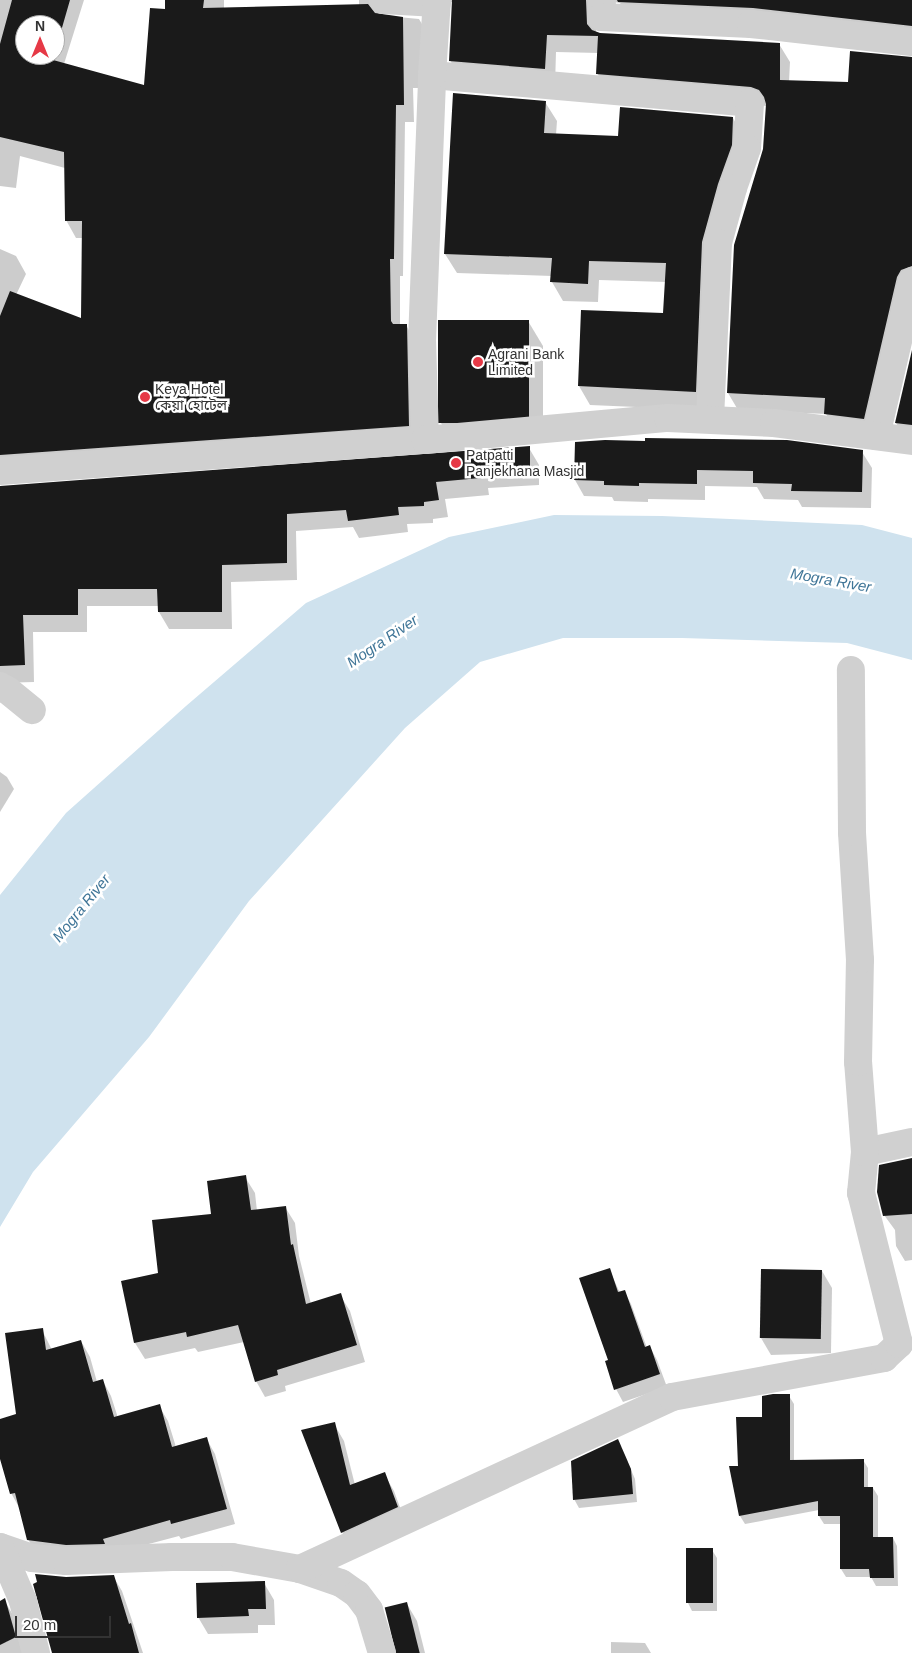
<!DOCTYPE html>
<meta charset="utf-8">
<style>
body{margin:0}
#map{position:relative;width:912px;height:1653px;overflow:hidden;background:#fff;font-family:Helvetica,"Noto Sans Bengali",sans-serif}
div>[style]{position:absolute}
.water>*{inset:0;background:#cfe2ee}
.shadow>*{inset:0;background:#0003}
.building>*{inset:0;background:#1a1a1a;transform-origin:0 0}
.minor>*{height:28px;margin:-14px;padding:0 14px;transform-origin:14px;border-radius:14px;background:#d0d0d0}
.dots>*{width:14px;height:14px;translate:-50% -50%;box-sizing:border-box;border:2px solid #fff;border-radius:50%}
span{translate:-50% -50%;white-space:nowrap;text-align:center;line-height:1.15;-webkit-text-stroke:5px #fff;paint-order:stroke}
.poi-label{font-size:14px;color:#333}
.left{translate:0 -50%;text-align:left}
.water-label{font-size:15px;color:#3f7597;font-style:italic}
.north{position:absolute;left:15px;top:15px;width:50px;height:50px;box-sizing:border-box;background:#fff;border:1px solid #adadad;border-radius:50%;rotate:0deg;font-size:14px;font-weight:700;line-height:20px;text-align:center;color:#333}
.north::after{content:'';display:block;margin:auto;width:18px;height:22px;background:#e63946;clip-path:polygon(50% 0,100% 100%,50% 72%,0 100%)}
.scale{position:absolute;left:15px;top:1616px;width:96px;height:22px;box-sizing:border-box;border:2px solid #333;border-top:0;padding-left:6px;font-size:15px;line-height:18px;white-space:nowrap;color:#333;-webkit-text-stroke:4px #fff;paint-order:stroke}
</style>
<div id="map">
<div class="water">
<div style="clip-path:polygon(554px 515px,662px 516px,862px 525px,912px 538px,912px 660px,847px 643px,682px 638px,563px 638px,480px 662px,405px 728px,249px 901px,149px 1037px,33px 1172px,0 1227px,0 895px,66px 813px,186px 706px,306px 603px,449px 537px)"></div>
</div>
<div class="shadow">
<div style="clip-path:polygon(evenodd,0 0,84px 0,64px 64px,145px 86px,166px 10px,167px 0,224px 0,224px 8px,359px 5px,359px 0,912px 0,912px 42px,629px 19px,620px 3px,614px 2px,596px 17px,596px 33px,600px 34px,779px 44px,790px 62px,789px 82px,850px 83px,912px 57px,912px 287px,874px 436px,836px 431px,826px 414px,738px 410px,728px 393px,764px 150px,767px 106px,608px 91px,597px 73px,599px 53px,556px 52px,555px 86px,460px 78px,450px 60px,454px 3px,448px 1px,380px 9px,377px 15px,419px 19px,429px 36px,426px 88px,413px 88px,414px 122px,405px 122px,403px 276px,400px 276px,400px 325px,406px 325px,416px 343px,418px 443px,0 477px,0 249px,16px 256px,26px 274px,16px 295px,82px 320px,83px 238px,76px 238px,66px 220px,65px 168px,20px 156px,16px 188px,0 186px,0 0,25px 25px,55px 25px,55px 55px,25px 55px,25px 25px)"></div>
<div style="clip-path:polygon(545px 102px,557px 121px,556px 135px,620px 138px,733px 118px,744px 138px,706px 410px,590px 405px,579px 386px,665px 315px,666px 282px,599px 280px,598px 302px,563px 301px,552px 282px,552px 276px,457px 273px,445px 254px)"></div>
<div style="clip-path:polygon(528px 321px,543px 346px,543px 440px,456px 447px,441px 423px)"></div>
<div style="clip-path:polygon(912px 356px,912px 441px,906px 440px,896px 423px)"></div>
<div style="clip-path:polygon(529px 448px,539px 465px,539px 485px,488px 488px,489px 495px,445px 499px,448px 517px,433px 519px,433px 523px,407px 524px,408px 532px,359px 538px,353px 527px,296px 531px,297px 580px,231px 582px,232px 629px,169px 629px,159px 612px,159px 606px,87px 606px,87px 632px,33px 632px,34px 682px,0 683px,0 488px)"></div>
<div style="clip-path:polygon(862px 452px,872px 468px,871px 508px,802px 507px,798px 500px,764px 499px,757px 487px,705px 486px,705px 500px,648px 499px,648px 502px,614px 501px,612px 497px,584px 496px,575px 480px)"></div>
<div style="clip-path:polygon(0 772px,7px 777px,14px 789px,0 812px)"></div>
<div style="clip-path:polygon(912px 1158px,912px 1260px,905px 1261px,896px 1246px,895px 1230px,884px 1215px)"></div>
<div style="clip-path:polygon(245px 1177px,255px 1193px,257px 1211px,285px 1207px,295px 1223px,299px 1256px,311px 1304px,340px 1295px,350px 1311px,365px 1362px,285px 1386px,286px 1391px,265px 1397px,256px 1381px,244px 1342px,198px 1352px,195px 1348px,145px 1359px,135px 1343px,122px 1282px,159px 1274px)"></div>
<div style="clip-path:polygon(609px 1269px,620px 1293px,624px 1291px,631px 1304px,647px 1348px,650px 1347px,657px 1360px,667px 1387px,623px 1402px,616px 1389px)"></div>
<div style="clip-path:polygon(822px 1271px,832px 1288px,831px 1353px,771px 1355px,761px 1338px)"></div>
<div style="clip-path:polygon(42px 1330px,52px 1350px,81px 1341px,90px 1357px,97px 1382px,103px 1381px,111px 1396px,118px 1418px,159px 1406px,168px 1421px,176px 1447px,206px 1438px,215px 1454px,235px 1524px,181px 1539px,179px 1536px,111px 1554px,37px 1555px,28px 1539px,20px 1509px,11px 1493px,0 1454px,0 1420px,17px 1415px)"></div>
<div style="clip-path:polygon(789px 1396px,794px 1404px,794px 1461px,863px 1460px,868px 1468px,868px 1488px,873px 1488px,878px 1496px,878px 1538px,893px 1538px,897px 1546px,898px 1586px,876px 1586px,871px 1577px,846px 1577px,841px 1569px,841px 1524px,824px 1524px,819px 1516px,819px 1510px,745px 1524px,740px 1516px,730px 1467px,739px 1467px,764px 1418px)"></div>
<div style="clip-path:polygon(334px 1424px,344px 1441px,355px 1485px,384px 1474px,394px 1491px,406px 1524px,352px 1549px,342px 1532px)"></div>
<div style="clip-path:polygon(622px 1449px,635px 1479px,637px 1502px,579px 1508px,574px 1499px)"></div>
<div style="clip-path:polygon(712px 1550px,717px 1558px,717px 1611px,692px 1611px,688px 1603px)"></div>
<div style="clip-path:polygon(113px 1576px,122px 1591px,143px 1653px,52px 1653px,66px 1578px)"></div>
<div style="clip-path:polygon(264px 1583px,274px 1600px,275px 1625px,258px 1625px,258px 1633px,208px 1634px,198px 1617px)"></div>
<div style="clip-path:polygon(4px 1600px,13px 1615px,24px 1653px,0 1653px,0 1642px,7px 1642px,0 1629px,0 1602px)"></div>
<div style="clip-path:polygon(407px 1604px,417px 1621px,425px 1653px,398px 1653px)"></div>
<div style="clip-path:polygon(611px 1642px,645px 1643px,651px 1653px,611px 1653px)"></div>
</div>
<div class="building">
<div style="clip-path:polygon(12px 0,70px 0,55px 52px,55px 25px,25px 25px,25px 55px,55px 55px,53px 60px,144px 85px,150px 8px,165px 9px,165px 0,204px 0,203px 8px,368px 4px,375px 13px,403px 17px,404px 105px,396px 105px,394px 259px,390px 259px,391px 321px,393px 324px,407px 324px,409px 426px,0 455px,0 316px,10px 291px,81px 318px,82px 221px,65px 221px,64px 152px,0 137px,0 44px)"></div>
<div style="clip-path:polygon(452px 0,586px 0,587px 24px,592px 30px,600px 33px,780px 43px,780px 80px,848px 82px,850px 51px,912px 57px,912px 266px,901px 270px,897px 277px,864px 419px,824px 414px,825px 398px,727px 393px,734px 245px,763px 149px,766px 104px,764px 97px,759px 90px,751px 87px,596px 74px,598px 36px,547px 35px,545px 69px,449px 61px)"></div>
<div style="clip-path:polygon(617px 0,912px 0,912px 26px,753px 8px,618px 2px)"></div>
<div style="clip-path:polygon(453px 93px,546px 101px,544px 133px,618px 136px,620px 107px,733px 117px,732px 145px,718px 184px,702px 242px,696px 392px,578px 386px,581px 310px,663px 313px,666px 263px,589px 261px,588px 284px,550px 282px,552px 258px,444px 254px)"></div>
<div style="left:438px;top:320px;width:91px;height:103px"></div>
<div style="clip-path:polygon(912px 350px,912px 425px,895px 423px)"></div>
<div style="clip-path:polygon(645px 438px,787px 440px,863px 450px,862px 492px,791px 491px,792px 484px,753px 483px,753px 471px,697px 470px,697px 484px,639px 483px,639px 486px,604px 485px,604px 481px,574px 480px,575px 442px,605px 440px,645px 441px)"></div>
<div style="clip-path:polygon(530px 446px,530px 468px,479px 471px,480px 478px,436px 482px,439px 500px,424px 502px,424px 506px,398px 507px,399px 515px,348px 521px,346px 510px,287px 514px,287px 563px,222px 565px,222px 612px,158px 612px,157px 589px,78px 589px,78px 615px,23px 615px,25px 665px,0 666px,0 486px)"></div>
<div style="clip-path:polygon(912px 1158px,912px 1214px,883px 1216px,877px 1192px,879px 1165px)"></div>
<div style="clip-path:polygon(246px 1175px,251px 1210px,286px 1206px,291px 1245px,293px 1244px,306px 1304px,341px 1293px,357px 1345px,277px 1370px,278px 1375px,255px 1382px,238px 1325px,187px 1337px,186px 1332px,134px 1343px,121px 1281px,158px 1273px,152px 1220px,211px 1214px,207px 1181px)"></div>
<div style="clip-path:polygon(610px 1268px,618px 1292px,625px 1290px,645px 1347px,650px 1345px,660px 1374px,614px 1390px,605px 1361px,608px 1360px,579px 1278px)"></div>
<div style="left:761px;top:1269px;width:61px;height:69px;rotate:1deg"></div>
<div style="clip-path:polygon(43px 1328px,46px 1350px,81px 1340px,93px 1382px,103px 1379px,114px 1417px,160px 1404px,172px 1447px,207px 1437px,227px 1509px,171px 1524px,170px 1520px,103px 1539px,105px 1544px,66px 1545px,27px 1540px,15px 1493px,10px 1494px,0 1459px,0 1419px,16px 1414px,5px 1333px)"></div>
<div style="clip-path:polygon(773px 1394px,790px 1394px,790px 1460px,864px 1459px,864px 1487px,873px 1487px,873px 1537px,893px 1537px,894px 1578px,870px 1578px,869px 1569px,840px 1569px,840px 1516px,818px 1516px,818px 1501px,739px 1516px,729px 1466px,738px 1466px,736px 1417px,762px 1417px,762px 1396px)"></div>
<div style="clip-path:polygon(335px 1422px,350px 1485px,385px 1472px,398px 1507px,341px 1533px,301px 1430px)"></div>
<div style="clip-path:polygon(618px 1439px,631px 1469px,633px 1494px,573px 1500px,571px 1461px)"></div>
<div style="left:713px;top:1548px;width:55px;height:27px;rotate:90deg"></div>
<div style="clip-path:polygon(35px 1574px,66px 1577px,114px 1575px,129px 1624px,131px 1623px,139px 1653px,52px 1653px,33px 1584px,37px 1582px)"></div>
<div style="clip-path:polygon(265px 1581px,266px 1609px,248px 1609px,249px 1616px,197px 1618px,196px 1583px)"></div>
<div style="clip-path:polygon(5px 1598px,16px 1637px,0 1645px,0 1601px)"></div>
<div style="left:407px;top:1602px;width:53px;height:23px;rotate:76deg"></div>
</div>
<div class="minor">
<div style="left:383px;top:0;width:54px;rotate:3.2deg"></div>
<div style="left:602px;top:0;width:17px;rotate:93deg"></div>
<div style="left:601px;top:17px;width:150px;rotate:2.7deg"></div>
<div style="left:751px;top:24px;width:162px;rotate:6.4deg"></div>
<div style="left:432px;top:75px;width:319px;rotate:5deg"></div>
<div style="left:750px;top:103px;width:45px;rotate:93.8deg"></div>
<div style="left:747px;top:148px;width:42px;rotate:109.3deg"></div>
<div style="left:733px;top:188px;width:57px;rotate:105.3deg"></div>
<div style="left:718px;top:243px;width:176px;rotate:92.6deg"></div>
<div style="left:876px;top:436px;width:159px;rotate:-76.9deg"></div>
<div style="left:425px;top:440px;width:99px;rotate:-91.7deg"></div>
<div style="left:422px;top:341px;width:266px;rotate:-87.8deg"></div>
<div style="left:432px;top:75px;width:75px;rotate:-86.2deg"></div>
<div style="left:0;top:471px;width:426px;rotate:-4.2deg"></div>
<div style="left:425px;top:440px;width:244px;rotate:-5.2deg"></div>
<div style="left:668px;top:418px;width:106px;rotate:2.7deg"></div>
<div style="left:774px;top:423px;width:139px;rotate:7.4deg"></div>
<div style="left:0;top:686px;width:8px;rotate:30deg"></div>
<div style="left:7px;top:690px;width:32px;rotate:39deg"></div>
<div style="left:865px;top:1152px;width:48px;rotate:-12deg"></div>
<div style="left:0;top:1547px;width:34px;rotate:19deg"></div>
<div style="left:32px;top:1558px;width:34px;rotate:5deg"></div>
<div style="left:66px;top:1561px;width:106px;rotate:-2.2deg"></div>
<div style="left:172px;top:1557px;width:60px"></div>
<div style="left:232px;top:1557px;width:69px;rotate:10deg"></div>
<div style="left:300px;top:1569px;width:43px;rotate:18.9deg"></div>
<div style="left:341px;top:1583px;width:19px;rotate:35deg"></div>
<div style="left:357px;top:1594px;width:20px;rotate:53deg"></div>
<div style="left:369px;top:1610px;width:45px;rotate:73.2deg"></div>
<div style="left:0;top:1547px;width:59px;rotate:66.9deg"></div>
<div style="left:23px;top:1601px;width:54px;rotate:76deg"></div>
<div style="left:300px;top:1569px;width:410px;rotate:-24.8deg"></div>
<div style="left:672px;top:1397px;width:216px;rotate:-10.4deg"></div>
<div style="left:884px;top:1358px;width:21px;rotate:-43deg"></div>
<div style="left:899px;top:1344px;width:156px;rotate:-104.1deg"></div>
<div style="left:861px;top:1193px;width:41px;rotate:-84.4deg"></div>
<div style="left:865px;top:1152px;width:90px;rotate:-94.4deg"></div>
<div style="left:858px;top:1062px;width:102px;rotate:-88.9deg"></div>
<div style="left:860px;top:960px;width:128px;rotate:-93.6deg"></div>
<div style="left:852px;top:832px;width:162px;rotate:-90.4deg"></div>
</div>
<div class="dots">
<div style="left:478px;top:362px;background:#e63946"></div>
<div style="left:145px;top:397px;background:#e63946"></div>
<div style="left:456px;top:463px;background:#e63946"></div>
</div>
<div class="poi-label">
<span class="left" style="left:488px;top:362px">Agrani Bank<br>Limited</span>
<span class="left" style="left:155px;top:397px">Keya Hotel<br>কেয়া হোটেল</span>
<span class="left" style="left:466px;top:463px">Patpatti<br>Panjekhana Masjid</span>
</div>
<div class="water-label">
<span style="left:831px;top:580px;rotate:10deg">Mogra River</span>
<span style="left:382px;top:641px;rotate:-34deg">Mogra River</span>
<span style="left:81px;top:908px;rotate:-51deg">Mogra River</span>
</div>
<div class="north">N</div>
<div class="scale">20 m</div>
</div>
